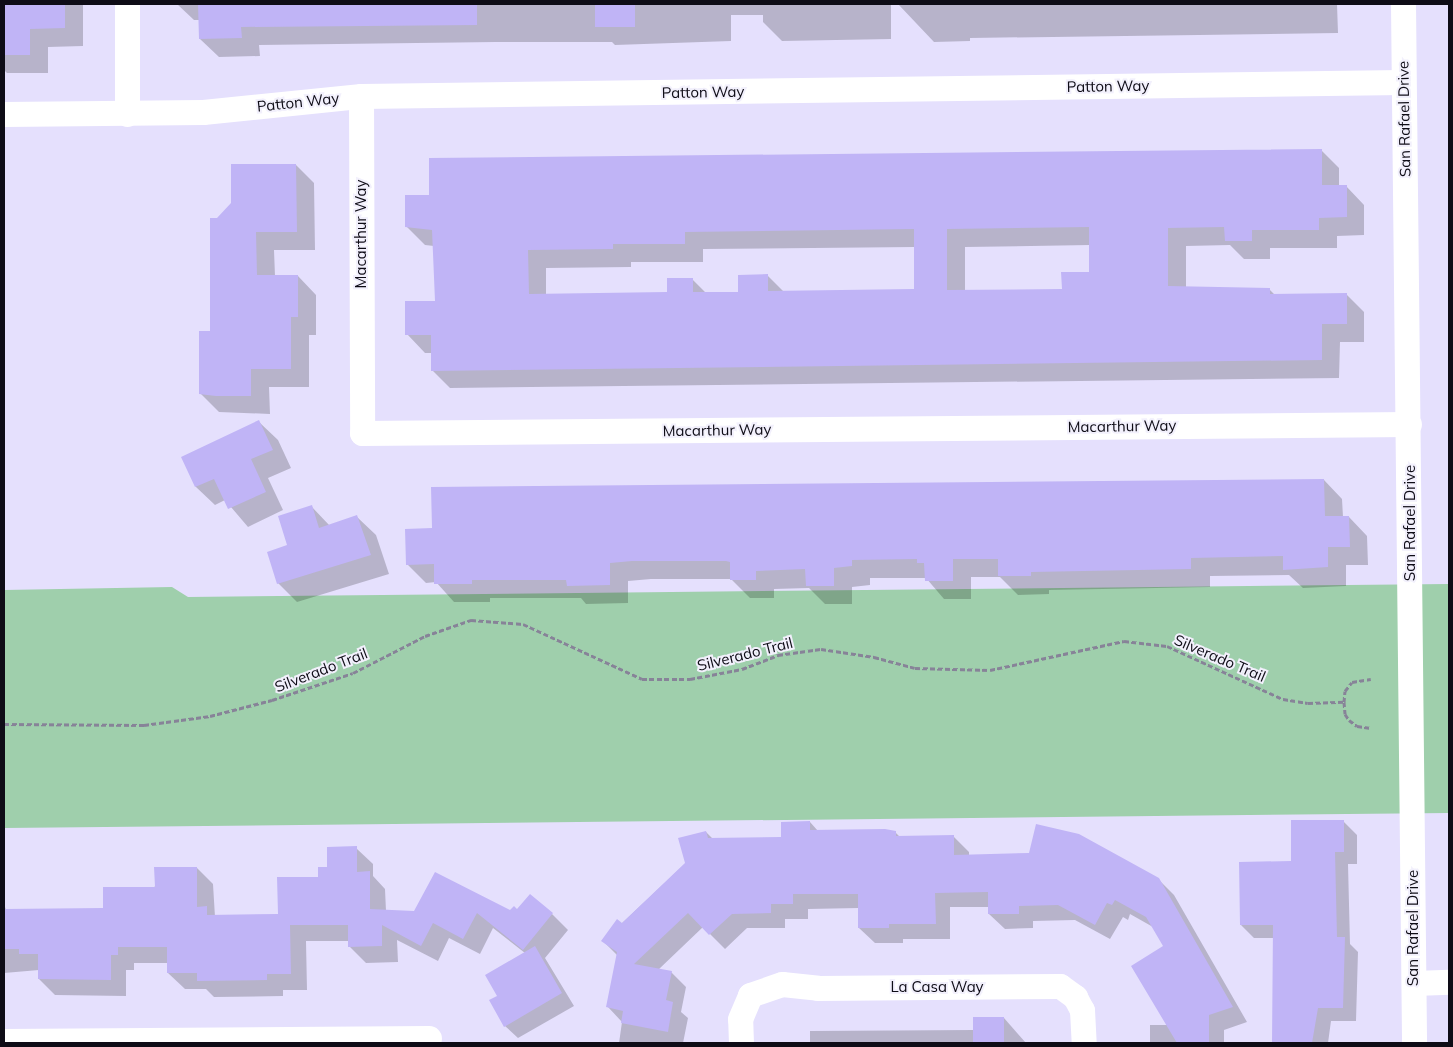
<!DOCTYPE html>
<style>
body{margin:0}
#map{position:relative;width:1453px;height:1047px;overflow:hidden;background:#e5e0fd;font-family:Mulish,sans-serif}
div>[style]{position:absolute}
.green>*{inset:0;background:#9fcfac}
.shadow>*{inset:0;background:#0003}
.building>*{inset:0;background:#c0b4f6;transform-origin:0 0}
.path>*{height:3px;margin-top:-1.5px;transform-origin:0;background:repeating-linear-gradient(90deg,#878398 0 5px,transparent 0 7.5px)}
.minor>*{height:25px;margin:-12.5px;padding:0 12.5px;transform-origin:12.5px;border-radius:12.5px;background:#fff}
span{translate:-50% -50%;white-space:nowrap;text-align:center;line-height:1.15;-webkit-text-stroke:4px #f2f0fc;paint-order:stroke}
.street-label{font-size:15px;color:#0e0c16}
.frame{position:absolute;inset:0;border:5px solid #0e0c16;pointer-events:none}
</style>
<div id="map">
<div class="green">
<div style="clip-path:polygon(1449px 584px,1449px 813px,4px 828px,4px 590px,172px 587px,188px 597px)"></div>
</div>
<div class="shadow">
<div style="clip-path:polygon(4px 4px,83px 4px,83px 46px,48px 47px,48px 73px,7px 73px,4px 70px)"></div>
<div style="clip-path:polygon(177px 4px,891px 4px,891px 39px,782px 41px,763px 22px,763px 15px,731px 15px,731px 41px,615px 45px,612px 42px,496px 42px,259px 45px,260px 56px,219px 57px,200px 39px,200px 20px,194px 20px)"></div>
<div style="clip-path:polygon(898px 4px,1337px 4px,1338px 33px,970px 38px,970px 41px,934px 42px)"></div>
<div style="clip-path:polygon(evenodd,1321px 150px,1339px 168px,1339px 186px,1346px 186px,1364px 205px,1364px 235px,1337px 236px,1337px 248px,1270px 248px,1270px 259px,1244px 259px,1230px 245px,1186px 246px,1186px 288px,1269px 289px,1275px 295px,1346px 294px,1364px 312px,1364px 342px,1340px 342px,1339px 378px,450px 388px,432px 370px,432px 353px,425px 353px,407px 334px,436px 303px,434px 246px,425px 245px,406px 226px,431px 196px,1321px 150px,1090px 245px,1091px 273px,1063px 290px,965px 291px,965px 247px,1090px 245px,1321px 150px,915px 247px,915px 291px,784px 292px,767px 275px,739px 293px,706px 293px,692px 279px,668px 294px,546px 295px,546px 268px,631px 267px,631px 262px,703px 262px,703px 249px,915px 247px)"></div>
<div style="clip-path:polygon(296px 165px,314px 183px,315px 250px,274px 250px,275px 276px,298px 276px,316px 295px,316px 335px,309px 335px,309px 387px,269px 387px,270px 414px,219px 412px,201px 394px,211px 332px,218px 219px)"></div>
<div style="clip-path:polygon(259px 422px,278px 440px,291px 468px,268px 478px,283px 510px,248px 527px,225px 500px,215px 505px,196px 487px,183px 457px)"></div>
<div style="clip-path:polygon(1324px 480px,1342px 499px,1343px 517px,1349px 517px,1367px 536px,1368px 565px,1346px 565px,1346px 586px,1303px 588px,1289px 575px,1210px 576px,1210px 587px,1049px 590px,1049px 594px,1018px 595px,1000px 577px,971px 577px,971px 599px,944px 599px,926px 578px,870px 578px,870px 585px,852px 587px,852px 604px,825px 604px,809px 588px,774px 589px,774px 598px,750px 598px,731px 579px,651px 579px,628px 581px,628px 603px,586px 604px,581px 598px,490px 598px,490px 602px,454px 602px,436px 582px,426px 583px,407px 564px)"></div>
<div style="clip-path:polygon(311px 506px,330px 526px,357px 517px,376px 535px,389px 574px,297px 602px,278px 583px,289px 546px)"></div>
<div style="clip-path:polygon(1343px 821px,1357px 835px,1357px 864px,1348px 864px,1350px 944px,1358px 952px,1356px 1021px,1331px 1021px,1328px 1043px,1273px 1043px,1274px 938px,1254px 938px,1241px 925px,1293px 862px)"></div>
<div style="clip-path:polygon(810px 822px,818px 831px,895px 832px,900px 837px,954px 837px,969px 852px,969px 856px,1158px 879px,1174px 895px,1247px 1022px,1224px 1030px,1224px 1043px,1150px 1043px,1150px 1025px,1168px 1025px,1165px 947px,1153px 927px,1130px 914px,1128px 920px,1123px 917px,1110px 939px,1075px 920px,1033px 921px,1033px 928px,1005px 929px,989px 914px,989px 907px,950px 907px,950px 939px,903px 939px,903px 943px,875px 943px,859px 928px,859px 908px,808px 909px,808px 919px,785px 919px,785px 928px,747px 928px,725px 949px,703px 927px,658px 970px,671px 972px,686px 987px,681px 1012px,688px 1018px,683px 1043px,619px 1043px,622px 1022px,608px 1007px,618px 956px,603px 941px,686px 863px,706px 832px,713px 839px,782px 838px)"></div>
<div style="clip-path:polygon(356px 848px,373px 864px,373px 876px,385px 889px,386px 911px,517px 911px,552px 914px,568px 930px,545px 958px,574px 1006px,518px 1038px,505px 1026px,498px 996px,525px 953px,493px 928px,480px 954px,449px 938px,438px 961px,397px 940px,398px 962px,366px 963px,349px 946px,349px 941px,306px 941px,307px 990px,283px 990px,283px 996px,214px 997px,206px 989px,185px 989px,168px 973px,168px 963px,134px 963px,134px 970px,126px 970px,126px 996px,55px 995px,39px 979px,39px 970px,4px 973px,4px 904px,6px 910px,104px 909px,197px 868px,213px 884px,215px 917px,279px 916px,329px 868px)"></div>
<div style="clip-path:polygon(975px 1018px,1004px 1018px,1026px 1043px,810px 1043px,810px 1031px,973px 1030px)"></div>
</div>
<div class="building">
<div style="clip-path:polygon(4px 4px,65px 4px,65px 28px,30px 29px,30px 55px,4px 55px)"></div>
<div style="clip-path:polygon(198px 4px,477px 4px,477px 25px,241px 27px,242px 38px,199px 39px)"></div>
<div style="left:595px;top:4px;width:40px;height:23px"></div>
<div style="clip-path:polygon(evenodd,1322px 149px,1322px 185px,1347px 185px,1347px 217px,1319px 218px,1319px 230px,1252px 230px,1252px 241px,1225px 241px,1224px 227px,1168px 228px,1168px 286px,1270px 288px,1270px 294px,1347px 293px,1347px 324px,1322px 324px,1322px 360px,431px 371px,431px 335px,405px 335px,405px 301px,435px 301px,432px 230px,405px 227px,405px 195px,429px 195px,429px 158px,1322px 149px,1089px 227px,1089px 272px,1061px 272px,1062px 289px,947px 290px,947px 229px,1089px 227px,1322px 149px,914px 229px,914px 289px,768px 291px,768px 274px,738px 275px,738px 292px,693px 292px,693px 278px,667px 278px,667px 292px,529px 294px,528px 250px,613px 249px,613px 244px,685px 244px,685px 232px,914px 229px)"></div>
<div style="clip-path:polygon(231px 164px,296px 164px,297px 232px,256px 232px,257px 275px,298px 275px,298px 317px,291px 317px,291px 369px,251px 369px,251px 396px,216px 396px,199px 394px,199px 331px,210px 331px,210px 218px,217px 218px,231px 203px)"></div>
<div style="clip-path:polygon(259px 420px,273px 450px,251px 459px,266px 492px,228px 509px,214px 479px,195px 487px,181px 457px)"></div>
<div style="clip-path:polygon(1324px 479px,1325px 516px,1349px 516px,1350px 547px,1328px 547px,1328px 567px,1283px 570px,1283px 556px,1191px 558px,1191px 569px,1031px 572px,1031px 576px,998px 576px,998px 559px,953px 559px,953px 581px,925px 581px,924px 563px,917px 563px,917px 559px,852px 560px,852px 566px,834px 568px,834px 586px,806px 586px,805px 569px,756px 571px,756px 580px,730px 580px,730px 562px,726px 561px,632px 561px,610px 563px,610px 585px,567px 586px,566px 580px,472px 580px,472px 584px,434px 584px,434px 564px,406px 565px,405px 529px,432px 528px,431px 487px)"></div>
<div style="clip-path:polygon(312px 505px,319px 528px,357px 515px,371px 555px,277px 584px,267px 552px,287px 545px,278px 516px)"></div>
<div style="clip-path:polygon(1291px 820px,1344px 820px,1344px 852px,1335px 852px,1337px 937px,1345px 937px,1343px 1008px,1318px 1008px,1312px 1043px,1272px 1043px,1273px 925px,1240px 925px,1239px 862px,1291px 861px)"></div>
<div style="clip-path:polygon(810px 821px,810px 830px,885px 829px,896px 831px,896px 836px,954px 835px,954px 855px,1029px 853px,1036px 824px,1079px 834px,1159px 878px,1233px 1007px,1209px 1015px,1209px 1043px,1177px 1043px,1131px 966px,1163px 946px,1146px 917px,1115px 900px,1112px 905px,1107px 903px,1095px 925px,1058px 905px,1019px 906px,1019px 914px,988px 914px,988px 892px,935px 893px,936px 924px,889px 924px,889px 928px,858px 928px,858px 894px,793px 894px,793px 904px,771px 904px,771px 913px,732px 914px,709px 935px,688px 913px,634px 964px,672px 971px,666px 1000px,673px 1002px,668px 1032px,621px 1023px,623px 1011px,606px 1007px,617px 952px,601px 941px,617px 919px,622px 923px,685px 863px,678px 838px,706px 831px,708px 838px,781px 837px,781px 822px)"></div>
<div style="clip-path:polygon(357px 846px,357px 872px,370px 871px,370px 909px,414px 911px,435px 872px,510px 910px,514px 906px,517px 909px,530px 894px,553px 913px,523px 950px,477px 913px,463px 939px,433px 923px,421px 946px,382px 925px,382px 946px,348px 947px,348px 925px,290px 925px,291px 974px,267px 974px,267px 980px,197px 981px,197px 973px,167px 973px,167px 947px,118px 947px,118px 955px,111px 955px,111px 980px,38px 979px,38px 954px,19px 954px,19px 949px,4px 949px,4px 909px,103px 908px,103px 887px,155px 887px,154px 867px,197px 867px,197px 907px,207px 906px,207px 915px,278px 914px,277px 877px,318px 877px,318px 867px,327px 867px,327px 847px)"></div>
<div style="clip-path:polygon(535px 946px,562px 993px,504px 1027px,489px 1000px,497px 996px,485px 975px)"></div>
<div style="left:973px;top:1017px;width:31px;height:26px"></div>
</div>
<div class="path">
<div style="left:1344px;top:702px;width:12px;rotate:85deg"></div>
<div style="left:1345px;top:714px;width:7px;rotate:56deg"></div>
<div style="left:1349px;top:720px;width:10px;rotate:37deg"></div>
<div style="left:1357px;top:726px;width:14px;rotate:8deg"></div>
<div style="left:4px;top:724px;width:140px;rotate:0.4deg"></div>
<div style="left:144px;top:725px;width:67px;rotate:-7.8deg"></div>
<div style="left:210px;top:716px;width:64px;rotate:-14.5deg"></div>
<div style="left:272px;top:700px;width:85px;rotate:-18.4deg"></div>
<div style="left:353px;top:673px;width:81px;rotate:-27.2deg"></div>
<div style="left:425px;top:636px;width:49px;rotate:-19.2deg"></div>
<div style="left:471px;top:620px;width:52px;rotate:4.4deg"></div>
<div style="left:523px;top:624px;width:131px;rotate:24.8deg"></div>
<div style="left:642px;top:679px;width:48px"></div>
<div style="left:690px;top:679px;width:53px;rotate:-10.9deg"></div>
<div style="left:742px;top:669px;width:39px;rotate:-21deg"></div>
<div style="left:778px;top:655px;width:43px;rotate:-7.9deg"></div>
<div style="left:821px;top:649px;width:54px;rotate:8.6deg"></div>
<div style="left:874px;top:657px;width:42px;rotate:15deg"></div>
<div style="left:915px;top:668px;width:75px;rotate:1.5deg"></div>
<div style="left:990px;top:670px;width:137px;rotate:-12.2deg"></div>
<div style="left:1124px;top:641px;width:43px;rotate:6.6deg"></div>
<div style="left:1167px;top:646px;width:128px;rotate:24.6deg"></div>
<div style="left:1283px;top:699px;width:25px;rotate:9deg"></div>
<div style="left:1308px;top:703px;width:36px;rotate:-2deg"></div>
<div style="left:1344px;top:702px;width:11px;rotate:-85deg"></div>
<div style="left:1345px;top:691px;width:11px;rotate:-52deg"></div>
<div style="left:1352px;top:682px;width:19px;rotate:-9deg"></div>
</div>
<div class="minor">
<div style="left:127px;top:4px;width:110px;rotate:90deg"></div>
<div style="left:1403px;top:4px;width:1039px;rotate:89.39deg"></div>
<div style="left:361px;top:96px;width:337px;rotate:89.8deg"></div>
<div style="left:362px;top:433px;width:1047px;rotate:-0.49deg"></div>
<div style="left:4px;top:114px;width:199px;rotate:-0.6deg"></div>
<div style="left:203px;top:112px;width:159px;rotate:-5.8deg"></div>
<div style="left:361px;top:96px;width:1042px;rotate:-0.77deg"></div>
<div style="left:1414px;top:983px;width:35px;rotate:-2deg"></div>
<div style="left:4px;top:1041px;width:425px;rotate:-0.4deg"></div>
<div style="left:741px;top:1043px;width:24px;rotate:-92deg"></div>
<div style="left:740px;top:1019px;width:26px;rotate:-67deg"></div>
<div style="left:750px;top:995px;width:34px;rotate:-19deg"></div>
<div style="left:782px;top:984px;width:36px;rotate:6deg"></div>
<div style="left:818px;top:988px;width:242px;rotate:-0.5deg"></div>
<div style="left:1060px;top:986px;width:19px;rotate:36deg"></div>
<div style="left:1075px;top:997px;width:15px;rotate:62deg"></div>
<div style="left:1082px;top:1010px;width:33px;rotate:87deg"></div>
</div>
<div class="street-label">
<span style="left:1108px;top:86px;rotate:-1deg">Patton Way</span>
<span style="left:703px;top:92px;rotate:-1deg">Patton Way</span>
<span style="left:298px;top:102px;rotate:-6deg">Patton Way</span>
<span style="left:1404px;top:119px;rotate:-91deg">San Rafael Drive</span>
<span style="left:361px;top:234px;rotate:-90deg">Macarthur Way</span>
<span style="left:1122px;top:426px;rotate:-1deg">Macarthur Way</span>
<span style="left:717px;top:430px;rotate:-1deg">Macarthur Way</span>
<span style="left:1410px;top:523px;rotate:-90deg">San Rafael Drive</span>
<span style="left:745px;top:654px;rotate:-14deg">Silverado Trail</span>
<span style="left:1220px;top:658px;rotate:23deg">Silverado Trail</span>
<span style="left:321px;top:670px;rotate:-21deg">Silverado Trail</span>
<span style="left:1413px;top:928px;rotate:-90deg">San Rafael Drive</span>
<span style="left:937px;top:987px">La Casa Way</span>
</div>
<div class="frame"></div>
</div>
